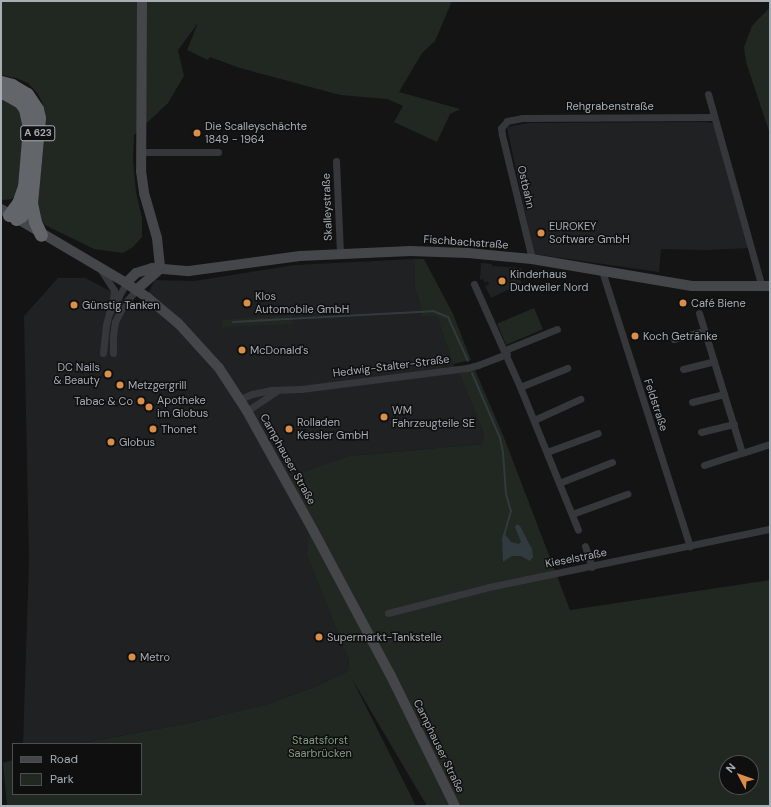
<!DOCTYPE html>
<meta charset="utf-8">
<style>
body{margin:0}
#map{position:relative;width:771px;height:807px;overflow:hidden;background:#141415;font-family:"DM Sans",sans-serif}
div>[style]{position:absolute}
.built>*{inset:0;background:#202122}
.green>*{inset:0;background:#212821;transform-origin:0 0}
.water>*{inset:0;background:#313a3e}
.stream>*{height:2px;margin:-1px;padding:0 1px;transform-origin:1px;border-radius:1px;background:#313a3e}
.street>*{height:7px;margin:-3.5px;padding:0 3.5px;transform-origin:3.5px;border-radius:3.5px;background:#35373a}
.secondary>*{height:10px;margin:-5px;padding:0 5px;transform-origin:5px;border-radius:5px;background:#44464a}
.highway>*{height:13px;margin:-6.5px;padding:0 6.5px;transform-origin:6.5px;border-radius:6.5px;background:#62666a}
.dots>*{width:11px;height:11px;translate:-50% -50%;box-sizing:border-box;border:2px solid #0f0f10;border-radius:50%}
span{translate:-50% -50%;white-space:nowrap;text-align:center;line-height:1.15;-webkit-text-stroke:3px #0f0f10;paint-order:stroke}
.shield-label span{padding:1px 3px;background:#0f0f10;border:1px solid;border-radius:3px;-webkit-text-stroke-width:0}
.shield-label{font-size:10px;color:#a7aeb4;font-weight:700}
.street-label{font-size:11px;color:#a7aeb4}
.poi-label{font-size:11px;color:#a7aeb4}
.left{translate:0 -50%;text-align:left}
.right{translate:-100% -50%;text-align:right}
.park-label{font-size:11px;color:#849d81}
.frame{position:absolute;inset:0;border:2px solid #a7aeb4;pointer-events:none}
.legend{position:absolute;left:12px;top:743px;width:130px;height:52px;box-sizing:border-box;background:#0f0f10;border:1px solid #4c4f52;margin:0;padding:5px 7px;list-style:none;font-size:12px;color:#a7aeb4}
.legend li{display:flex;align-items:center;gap:8px;height:20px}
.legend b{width:20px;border:1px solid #4c4f52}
.north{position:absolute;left:719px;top:755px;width:40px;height:40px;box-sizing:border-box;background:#0f0f10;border:1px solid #4c4f52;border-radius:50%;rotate:311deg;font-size:11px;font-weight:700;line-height:16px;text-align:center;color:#a7aeb4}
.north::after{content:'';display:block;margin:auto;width:14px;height:18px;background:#da8e47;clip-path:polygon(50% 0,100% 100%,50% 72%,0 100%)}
</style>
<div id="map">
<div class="built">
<div style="clip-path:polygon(705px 122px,718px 124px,751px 248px,706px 250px,661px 249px,659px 272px,534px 254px,507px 127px,528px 123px)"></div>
<div style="clip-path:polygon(414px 259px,415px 290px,420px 303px,421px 317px,437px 315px,453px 364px,459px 373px,484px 434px,482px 444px,350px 456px,310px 518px,349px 660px,348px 671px,312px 688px,267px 704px,190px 723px,77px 744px,23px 744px,29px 560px,24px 316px,58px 278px,85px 278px,141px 307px,155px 280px,194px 281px,295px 265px)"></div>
<div style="clip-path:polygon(481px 263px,492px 264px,492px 266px,521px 268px,526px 278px,520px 280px,522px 283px,491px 298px,485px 286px,489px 284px,488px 281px,485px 283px,483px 279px,480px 280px)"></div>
</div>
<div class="green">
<div style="clip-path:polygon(1px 1px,452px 1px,435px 41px,422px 53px,399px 92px,460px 109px,450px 114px,437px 142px,394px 122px,403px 106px,387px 99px,340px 95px,240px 68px,210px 57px,208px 60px,187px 50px,198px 23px,178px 50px,184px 76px,168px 103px,134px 135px,133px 161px,136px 192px,142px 218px,142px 237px,133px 247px,123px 253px,94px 249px,45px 225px,36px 213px,44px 143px,45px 120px,43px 104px,38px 94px,28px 83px,16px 78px,1px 75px)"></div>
<div style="clip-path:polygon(770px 7px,770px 134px,746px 62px,744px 47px,752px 26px)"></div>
<div style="clip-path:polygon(1px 99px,19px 107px,24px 129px,17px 194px,12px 199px,4px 200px,1px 199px)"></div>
<div style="clip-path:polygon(414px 259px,424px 259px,453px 314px,471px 360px,453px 364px,437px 316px,421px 317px,420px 303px,415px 290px)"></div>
<div style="left:534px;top:308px;width:23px;height:40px;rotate:67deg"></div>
<div style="clip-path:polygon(292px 315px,292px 324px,222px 327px,222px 320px)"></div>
<div style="clip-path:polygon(evenodd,475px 370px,503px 435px,570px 610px,770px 580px,770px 806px,427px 806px,352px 679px,416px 806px,7px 806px,3px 763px,13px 760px,13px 794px,141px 794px,141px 744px,77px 744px,190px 723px,267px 704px,312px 688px,348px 671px,349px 660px,307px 555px,310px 518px,290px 477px,350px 456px,482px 444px,484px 434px,459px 373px,475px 370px,727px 763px,751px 763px,751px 787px,727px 787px,727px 763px)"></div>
</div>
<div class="water">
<div style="clip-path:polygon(517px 524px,520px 526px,532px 549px,533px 557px,530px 561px,521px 556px,512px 556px,503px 562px,502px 537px,506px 535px,511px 542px,519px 544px,521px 542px,515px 527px)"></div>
</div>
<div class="stream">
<div style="left:233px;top:322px;width:200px;rotate:-3.1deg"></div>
<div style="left:433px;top:311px;width:16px;rotate:22deg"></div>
<div style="left:448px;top:317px;width:48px;rotate:65.6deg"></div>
<div style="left:472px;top:373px;width:71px;rotate:66.7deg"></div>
<div style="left:500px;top:438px;width:14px;rotate:78deg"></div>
<div style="left:503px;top:452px;width:42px;rotate:85.9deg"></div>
<div style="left:506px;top:494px;width:18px;rotate:74deg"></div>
<div style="left:511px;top:511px;width:26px;rotate:106deg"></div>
</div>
<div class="street">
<div style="left:708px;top:94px;width:200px;rotate:74.4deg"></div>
<div style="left:140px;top:152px;width:78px"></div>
<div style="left:336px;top:161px;width:92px;rotate:87.5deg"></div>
<div style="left:532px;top:259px;width:128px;rotate:-103.6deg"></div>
<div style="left:502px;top:135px;width:7px;rotate:-98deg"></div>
<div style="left:501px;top:128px;width:9px;rotate:-49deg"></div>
<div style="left:507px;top:121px;width:15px;rotate:-11deg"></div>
<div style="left:522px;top:118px;width:191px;rotate:-0.3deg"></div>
<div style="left:101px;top:270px;width:24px;rotate:57deg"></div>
<div style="left:114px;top:290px;width:9px;rotate:96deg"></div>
<div style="left:602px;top:271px;width:289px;rotate:72.3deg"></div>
<div style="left:474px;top:284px;width:113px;rotate:65.9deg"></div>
<div style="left:520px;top:387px;width:154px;rotate:67.9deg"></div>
<div style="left:699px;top:313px;width:146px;rotate:72.9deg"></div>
<div style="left:742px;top:453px;width:29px;rotate:-18deg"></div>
<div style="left:674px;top:339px;width:31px;rotate:-15deg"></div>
<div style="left:505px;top:350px;width:56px;rotate:-22deg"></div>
<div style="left:103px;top:353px;width:28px;rotate:-84deg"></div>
<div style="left:106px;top:325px;width:12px;rotate:-76deg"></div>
<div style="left:109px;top:313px;width:34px;rotate:-60deg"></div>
<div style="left:113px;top:353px;width:17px;rotate:-90deg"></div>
<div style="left:113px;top:336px;width:14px;rotate:-82deg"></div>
<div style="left:115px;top:322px;width:20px;rotate:-63deg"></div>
<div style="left:124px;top:304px;width:18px;rotate:-49deg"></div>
<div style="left:683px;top:369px;width:32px;rotate:-14deg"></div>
<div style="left:520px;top:387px;width:51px;rotate:-22deg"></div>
<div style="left:240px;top:399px;width:13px;rotate:-23deg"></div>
<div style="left:252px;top:394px;width:19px;rotate:-12deg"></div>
<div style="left:271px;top:390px;width:30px;rotate:-2deg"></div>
<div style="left:301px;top:389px;width:167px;rotate:-7.2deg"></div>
<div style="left:467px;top:368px;width:11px;rotate:-15deg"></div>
<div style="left:478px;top:365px;width:31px;rotate:-21deg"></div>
<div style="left:692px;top:402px;width:33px;rotate:-14deg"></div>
<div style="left:247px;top:411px;width:36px;rotate:-34deg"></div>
<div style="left:534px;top:420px;width:51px;rotate:-24.5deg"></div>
<div style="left:701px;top:432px;width:34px;rotate:-14deg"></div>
<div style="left:547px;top:452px;width:54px;rotate:-20.4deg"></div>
<div style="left:704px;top:465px;width:40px;rotate:-18deg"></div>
<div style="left:559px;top:483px;width:57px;rotate:-21.6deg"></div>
<div style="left:572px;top:514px;width:59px;rotate:-20deg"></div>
<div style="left:585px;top:546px;width:22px;rotate:72deg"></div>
<div style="left:388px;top:613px;width:104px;rotate:-14.4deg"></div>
<div style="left:489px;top:587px;width:287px;rotate:-11.7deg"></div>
</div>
<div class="secondary">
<div style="left:142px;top:1px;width:170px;rotate:90.3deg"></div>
<div style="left:141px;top:171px;width:22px;rotate:82deg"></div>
<div style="left:144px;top:193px;width:47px;rotate:73.9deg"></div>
<div style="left:157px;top:238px;width:31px;rotate:84deg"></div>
<div style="left:1px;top:209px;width:145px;rotate:30.6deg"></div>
<div style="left:126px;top:283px;width:27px;rotate:34deg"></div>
<div style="left:148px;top:298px;width:39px;rotate:40deg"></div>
<div style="left:178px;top:323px;width:61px;rotate:47.7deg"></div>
<div style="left:219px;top:368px;width:51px;rotate:56.9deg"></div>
<div style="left:247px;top:411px;width:136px;rotate:61deg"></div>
<div style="left:313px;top:530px;width:163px;rotate:61.9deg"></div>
<div style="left:390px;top:674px;width:147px;rotate:63.8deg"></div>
<div style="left:126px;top:283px;width:14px;rotate:-45deg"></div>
<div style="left:136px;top:273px;width:17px;rotate:-17deg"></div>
<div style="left:152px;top:268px;width:37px;rotate:5deg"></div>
<div style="left:189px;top:271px;width:112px;rotate:-7.7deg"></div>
<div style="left:300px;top:256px;width:110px;rotate:-2.6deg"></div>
<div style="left:410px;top:251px;width:58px;rotate:2deg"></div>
<div style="left:468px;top:253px;width:64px;rotate:5.4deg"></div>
<div style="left:532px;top:259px;width:162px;rotate:9.6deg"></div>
<div style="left:692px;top:286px;width:78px"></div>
<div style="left:136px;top:290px;width:32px;rotate:-41deg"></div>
</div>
<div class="highway">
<div style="left:1px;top:82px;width:11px;rotate:15deg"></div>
<div style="left:12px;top:85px;width:17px;rotate:31deg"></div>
<div style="left:27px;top:94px;width:18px;rotate:56deg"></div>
<div style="left:37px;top:109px;width:9px;rotate:77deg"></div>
<div style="left:39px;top:118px;width:85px;rotate:95.4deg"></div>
<div style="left:31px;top:203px;width:19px;rotate:78deg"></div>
<div style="left:35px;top:222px;width:14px;rotate:65deg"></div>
<div style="left:1px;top:92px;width:8px;rotate:23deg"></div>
<div style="left:8px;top:95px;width:14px;rotate:30deg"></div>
<div style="left:20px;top:102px;width:9px;rotate:54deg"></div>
<div style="left:25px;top:109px;width:19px;rotate:78deg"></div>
<div style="left:29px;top:128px;width:58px;rotate:94.9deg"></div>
<div style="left:24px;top:186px;width:18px;rotate:109deg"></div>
<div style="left:18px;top:203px;width:15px;rotate:127deg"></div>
<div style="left:16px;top:219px;width:6px;rotate:-31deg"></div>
<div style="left:21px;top:216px;width:16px;rotate:-52deg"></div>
</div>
<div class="dots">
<div style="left:197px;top:133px;background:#da8e47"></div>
<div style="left:541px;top:233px;background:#da8e47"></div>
<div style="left:502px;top:281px;background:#da8e47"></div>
<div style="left:247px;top:303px;background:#da8e47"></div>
<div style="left:683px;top:303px;background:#da8e47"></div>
<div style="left:74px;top:305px;background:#da8e47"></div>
<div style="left:635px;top:336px;background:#da8e47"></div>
<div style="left:242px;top:350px;background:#da8e47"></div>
<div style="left:108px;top:374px;background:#da8e47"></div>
<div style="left:120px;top:385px;background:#da8e47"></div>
<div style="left:141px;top:401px;background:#da8e47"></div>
<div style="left:149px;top:407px;background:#da8e47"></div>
<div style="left:384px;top:417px;background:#da8e47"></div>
<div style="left:153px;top:429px;background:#da8e47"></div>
<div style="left:289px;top:429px;background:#da8e47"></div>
<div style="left:111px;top:442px;background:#da8e47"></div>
<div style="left:319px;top:637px;background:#da8e47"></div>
<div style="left:132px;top:657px;background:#da8e47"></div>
</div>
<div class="shield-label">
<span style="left:38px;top:133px">A 623</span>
</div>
<div class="street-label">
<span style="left:610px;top:106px">Rehgrabenstraße</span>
<span style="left:526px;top:187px;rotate:77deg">Ostbahn</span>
<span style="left:327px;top:207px;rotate:-92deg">Skalleystraße</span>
<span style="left:466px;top:242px;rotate:4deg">Fischbachstraße</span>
<span style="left:391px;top:366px;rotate:-7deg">Hedwig-Stalter-Straße</span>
<span style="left:656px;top:405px;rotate:72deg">Feldstraße</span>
<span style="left:288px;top:459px;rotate:61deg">Camphauser Straße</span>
<span style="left:576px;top:558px;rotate:-11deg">Kieselstraße</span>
<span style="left:439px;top:746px;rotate:64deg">Camphauser Straße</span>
</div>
<div class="poi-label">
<span class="left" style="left:205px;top:133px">Die Scalleyschächte<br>1849 - 1964</span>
<span class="left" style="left:549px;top:233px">EUROKEY<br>Software GmbH</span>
<span class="left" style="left:510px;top:281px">Kinderhaus<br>Dudweiler Nord</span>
<span class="left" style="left:255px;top:303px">Klos<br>Automobile GmbH</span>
<span class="left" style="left:691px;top:303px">Café Biene</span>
<span class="left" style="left:82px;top:305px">Günstig Tanken</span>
<span class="left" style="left:643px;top:336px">Koch Getränke</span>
<span class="left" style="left:250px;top:350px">McDonald's</span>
<span class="right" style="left:100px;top:374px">DC Nails<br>&amp; Beauty</span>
<span class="left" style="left:128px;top:385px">Metzgergrill</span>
<span class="right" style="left:133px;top:401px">Tabac &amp; Co</span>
<span class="left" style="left:157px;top:407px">Apotheke<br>im Globus</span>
<span class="left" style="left:392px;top:417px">WM<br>Fahrzeugteile SE</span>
<span class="left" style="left:297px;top:429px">Rolladen<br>Kessler GmbH</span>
<span class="left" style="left:161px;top:429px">Thonet</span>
<span class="left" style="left:119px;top:442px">Globus</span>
<span class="left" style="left:327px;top:637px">Supermarkt-Tankstelle</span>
<span class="left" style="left:140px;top:657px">Metro</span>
</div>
<div class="park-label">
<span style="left:320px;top:747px">Staatsforst<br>Saarbrücken</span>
</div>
<div class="frame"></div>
<ul class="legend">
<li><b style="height:5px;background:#44464a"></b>Road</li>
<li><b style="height:11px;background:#212821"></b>Park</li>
</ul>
<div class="north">N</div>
</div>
